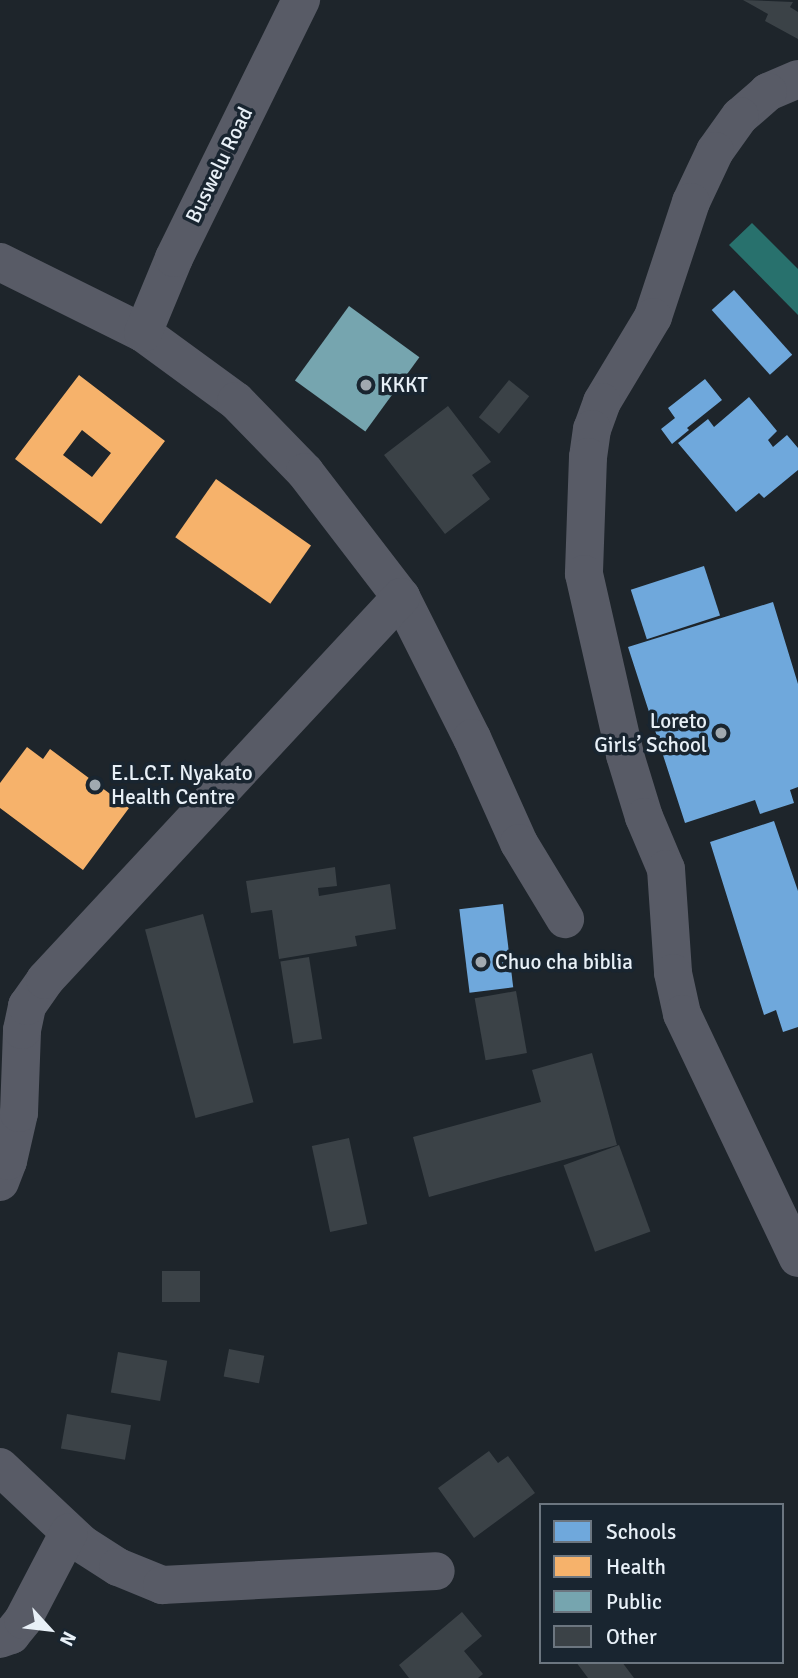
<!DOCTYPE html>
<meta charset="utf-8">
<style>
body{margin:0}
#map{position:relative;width:798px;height:1678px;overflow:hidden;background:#1e252b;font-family:Signika,sans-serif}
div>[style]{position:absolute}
.water>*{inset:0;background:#28716d}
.schools>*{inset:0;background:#6fa8dc;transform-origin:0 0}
.health>*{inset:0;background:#f6b26b;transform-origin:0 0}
.public>*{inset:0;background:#76a5af;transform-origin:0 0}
.building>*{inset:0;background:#3b4247;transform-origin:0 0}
.minor>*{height:38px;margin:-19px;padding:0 19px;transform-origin:19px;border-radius:19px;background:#585b66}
.dots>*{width:19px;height:19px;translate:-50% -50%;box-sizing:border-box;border:4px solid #192530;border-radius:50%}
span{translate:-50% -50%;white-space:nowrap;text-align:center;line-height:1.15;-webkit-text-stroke:7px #192530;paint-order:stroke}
.street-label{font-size:21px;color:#e8f0f7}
.poi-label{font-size:21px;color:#e8f0f7}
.left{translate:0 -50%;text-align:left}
.right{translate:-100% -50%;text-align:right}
.legend{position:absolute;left:539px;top:1503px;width:245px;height:161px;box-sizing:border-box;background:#192530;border:2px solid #6c7680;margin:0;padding:9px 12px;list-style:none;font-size:21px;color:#e8f0f7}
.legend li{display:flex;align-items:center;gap:14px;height:35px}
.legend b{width:35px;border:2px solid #6c7680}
.north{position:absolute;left:14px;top:1594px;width:70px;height:70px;-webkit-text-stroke:5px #192530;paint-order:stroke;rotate:117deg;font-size:19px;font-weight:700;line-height:28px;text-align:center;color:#e8f0f7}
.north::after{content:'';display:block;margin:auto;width:24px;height:32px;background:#e8f0f7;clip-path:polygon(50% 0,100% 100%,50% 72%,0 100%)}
</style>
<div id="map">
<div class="water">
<div style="clip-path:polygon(752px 223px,798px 269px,798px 315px,729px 245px)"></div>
</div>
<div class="schools">
<div style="left:734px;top:290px;width:87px;height:30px;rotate:48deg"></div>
<div style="clip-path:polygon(705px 379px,722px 400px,687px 428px,689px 430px,672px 444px,661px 429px,675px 418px,668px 408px)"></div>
<div style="clip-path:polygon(749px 397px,777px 431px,768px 440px,773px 447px,787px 435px,798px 448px,798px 470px,764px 498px,759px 493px,736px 512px,678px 443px,708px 419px,714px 427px)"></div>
<div style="left:704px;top:566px;width:52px;height:77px;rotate:72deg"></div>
<div style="clip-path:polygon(773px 602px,798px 684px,798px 787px,790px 790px,794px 803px,760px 814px,755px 800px,685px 823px,628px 647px)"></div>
<div style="clip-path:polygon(774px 821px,798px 891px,798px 1027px,783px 1032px,776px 1010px,764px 1015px,710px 842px)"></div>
<div style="left:503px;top:904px;width:84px;height:44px;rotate:83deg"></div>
</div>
<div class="health">
<div style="clip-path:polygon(evenodd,79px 375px,165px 441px,101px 524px,15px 459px,79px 375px,82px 430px,111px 453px,92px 477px,63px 455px,82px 430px)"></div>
<div style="left:216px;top:479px;width:116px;height:71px;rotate:35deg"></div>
<div style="clip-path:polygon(27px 747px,43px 759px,50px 749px,129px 808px,83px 870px,0 808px,0 783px)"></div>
</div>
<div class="public">
<div style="left:349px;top:306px;width:87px;height:92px;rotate:36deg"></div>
</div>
<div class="building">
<div style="clip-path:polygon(743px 0,793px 2px,790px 7px,798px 12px,798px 39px,765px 21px,768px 14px)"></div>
<div style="left:509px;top:380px;width:26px;height:48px;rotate:39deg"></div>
<div style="clip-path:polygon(448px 406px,491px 462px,472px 475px,490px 499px,445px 534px,384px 455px)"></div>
<div style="clip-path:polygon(335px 867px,337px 886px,318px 888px,319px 896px,390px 884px,396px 929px,355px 936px,357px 946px,279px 959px,272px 910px,251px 913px,246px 881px)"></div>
<div style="left:203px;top:914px;width:195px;height:60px;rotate:75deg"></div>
<div style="left:309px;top:957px;width:83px;height:29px;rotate:81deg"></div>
<div style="left:516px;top:991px;width:63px;height:42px;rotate:80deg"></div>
<div style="clip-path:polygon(592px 1053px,617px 1145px,429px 1197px,413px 1137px,541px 1102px,532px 1070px)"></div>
<div style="left:349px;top:1138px;width:88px;height:38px;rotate:78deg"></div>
<div style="left:619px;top:1145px;width:92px;height:59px;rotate:70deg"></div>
<div style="left:162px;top:1271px;width:38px;height:31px"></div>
<div style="left:229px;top:1349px;width:36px;height:28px;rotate:11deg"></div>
<div style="left:118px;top:1352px;width:50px;height:41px;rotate:10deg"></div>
<div style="left:67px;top:1414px;width:65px;height:35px;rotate:10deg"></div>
<div style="clip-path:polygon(489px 1451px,498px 1463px,508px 1456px,535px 1493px,474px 1538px,438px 1488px)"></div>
<div style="clip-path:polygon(462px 1612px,482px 1636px,464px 1651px,483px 1674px,478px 1678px,409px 1678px,399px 1665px)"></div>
<div style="clip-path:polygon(576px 1662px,622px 1662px,634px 1678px,588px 1678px)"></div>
</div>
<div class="minor">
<div style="left:798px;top:79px;width:33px;rotate:157deg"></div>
<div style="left:768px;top:92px;width:37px;rotate:139deg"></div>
<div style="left:740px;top:116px;width:43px;rotate:125.5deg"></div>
<div style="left:715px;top:151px;width:56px;rotate:115.2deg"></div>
<div style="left:691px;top:202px;width:121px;rotate:108.3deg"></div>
<div style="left:653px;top:317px;width:99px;rotate:121deg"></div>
<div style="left:602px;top:402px;width:29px;rotate:110deg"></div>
<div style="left:592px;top:429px;width:28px;rotate:98deg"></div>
<div style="left:588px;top:457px;width:117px;rotate:92deg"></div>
<div style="left:584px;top:574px;width:186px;rotate:77.2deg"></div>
<div style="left:625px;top:755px;width:65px;rotate:73deg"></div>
<div style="left:644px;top:817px;width:56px;rotate:67.1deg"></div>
<div style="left:666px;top:869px;width:104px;rotate:86.1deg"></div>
<div style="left:673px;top:973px;width:42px;rotate:77.6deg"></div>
<div style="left:682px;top:1014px;width:270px;rotate:64.6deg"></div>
<div style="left:0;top:262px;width:160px;rotate:26.4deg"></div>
<div style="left:143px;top:333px;width:115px;rotate:36.2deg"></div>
<div style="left:236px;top:401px;width:99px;rotate:45.8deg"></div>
<div style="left:305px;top:472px;width:158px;rotate:52.5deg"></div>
<div style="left:401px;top:597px;width:158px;rotate:63.3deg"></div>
<div style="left:472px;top:738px;width:115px;rotate:65.9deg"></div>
<div style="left:519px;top:843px;width:89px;rotate:58.8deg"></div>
<div style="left:143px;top:333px;width:81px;rotate:-67.5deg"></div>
<div style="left:174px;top:258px;width:288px;rotate:-63.8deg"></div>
<div style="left:0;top:1182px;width:22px;rotate:-69deg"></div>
<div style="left:8px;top:1161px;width:49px;rotate:-77.1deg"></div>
<div style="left:19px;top:1113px;width:83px;rotate:-87.9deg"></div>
<div style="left:22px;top:1030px;width:25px;rotate:-78deg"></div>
<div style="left:27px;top:1006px;width:32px;rotate:-55deg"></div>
<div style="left:45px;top:980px;width:523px;rotate:-47.09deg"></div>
<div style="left:0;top:1467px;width:112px;rotate:43.2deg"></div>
<div style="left:82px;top:1544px;width:43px;rotate:32.6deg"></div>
<div style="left:118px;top:1567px;width:48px;rotate:22.2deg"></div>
<div style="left:162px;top:1585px;width:274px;rotate:-2.9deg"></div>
<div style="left:0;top:1639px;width:12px;rotate:-20deg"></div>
<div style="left:11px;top:1635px;width:19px;rotate:-51deg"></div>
<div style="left:23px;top:1620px;width:99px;rotate:-62.4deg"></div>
</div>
<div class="dots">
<div style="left:366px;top:385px;background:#a1a9b0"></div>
<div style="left:721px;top:733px;background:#a1a9b0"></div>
<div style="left:95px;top:785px;background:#a1a9b0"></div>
<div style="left:481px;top:962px;background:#a1a9b0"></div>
</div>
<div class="street-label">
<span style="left:219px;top:165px;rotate:-64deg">Buswelu Road</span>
</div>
<div class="poi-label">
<span class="left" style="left:380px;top:385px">KKKT</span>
<span class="right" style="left:707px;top:733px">Loreto<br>Girls’ School</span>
<span class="left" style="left:111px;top:785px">E.L.C.T. Nyakato<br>Health Centre</span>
<span class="left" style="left:495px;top:962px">Chuo cha biblia</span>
</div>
<ul class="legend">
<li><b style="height:19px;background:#6fa8dc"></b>Schools</li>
<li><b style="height:19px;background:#f6b26b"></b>Health</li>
<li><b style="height:19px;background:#76a5af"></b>Public</li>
<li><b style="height:19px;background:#3b4247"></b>Other</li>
</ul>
<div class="north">N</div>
</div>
